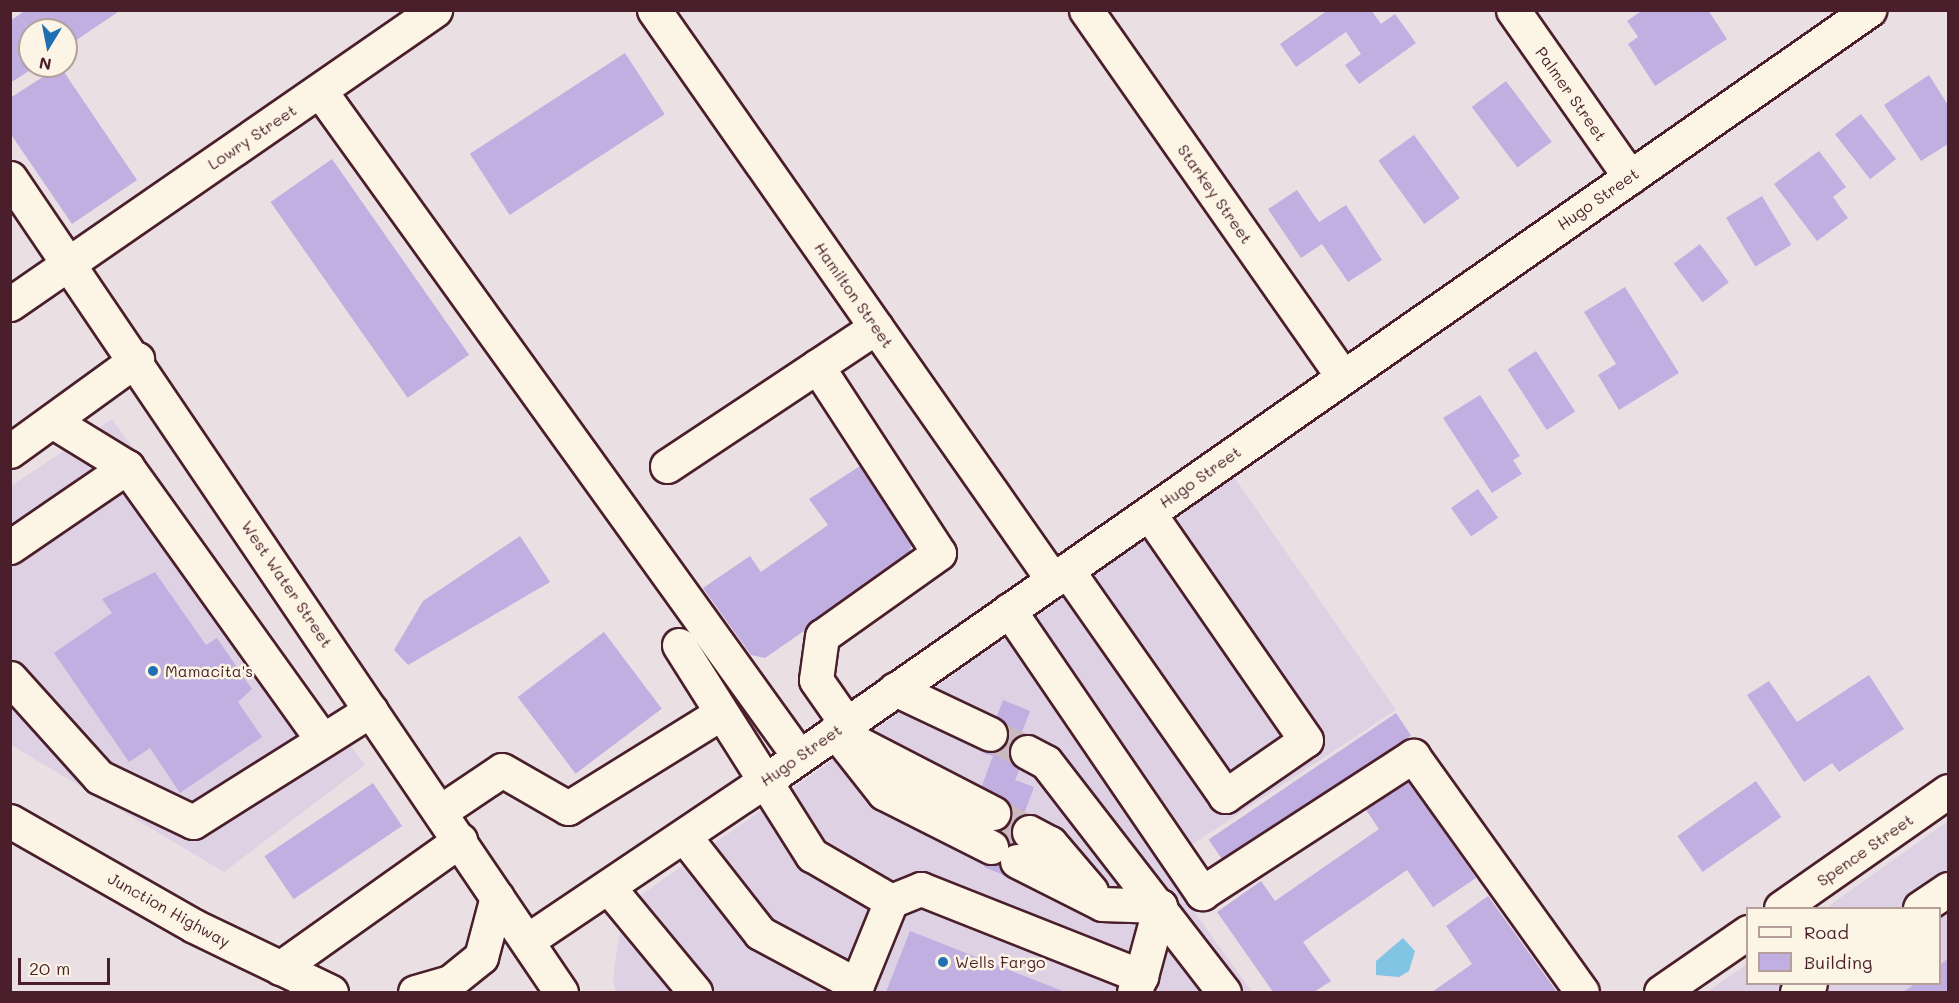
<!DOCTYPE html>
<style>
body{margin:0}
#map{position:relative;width:1959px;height:1003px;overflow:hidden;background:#eae0e4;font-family:Mali,sans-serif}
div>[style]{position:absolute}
.built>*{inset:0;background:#ddd1e3}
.water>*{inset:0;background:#82c4e3}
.building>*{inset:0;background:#c0afe0;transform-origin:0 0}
.minor-tunnel>*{height:33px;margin-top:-16.5px;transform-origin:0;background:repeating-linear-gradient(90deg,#cab9bf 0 33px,transparent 0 49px)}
.roads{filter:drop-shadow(2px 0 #4a1f2b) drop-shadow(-2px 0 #4a1f2b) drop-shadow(0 2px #4a1f2b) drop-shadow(0 -2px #4a1f2b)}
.minor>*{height:33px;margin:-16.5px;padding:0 16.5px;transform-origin:16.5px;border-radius:16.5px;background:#fcf5e5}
.major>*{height:33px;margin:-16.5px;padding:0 16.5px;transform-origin:16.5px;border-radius:16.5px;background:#fcf5e5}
.dots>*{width:16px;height:16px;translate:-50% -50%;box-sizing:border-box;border:3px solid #fcf5e5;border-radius:50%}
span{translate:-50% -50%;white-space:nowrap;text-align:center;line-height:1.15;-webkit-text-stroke:5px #fcf5e5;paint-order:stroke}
.street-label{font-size:16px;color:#4a1f2b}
.poi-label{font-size:16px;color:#4a1f2b}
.left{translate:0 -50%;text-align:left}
.frame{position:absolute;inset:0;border:12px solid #4a1f2b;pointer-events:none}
.legend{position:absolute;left:1746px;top:907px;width:195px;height:78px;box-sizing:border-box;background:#fcf5e5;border:2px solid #b59f9b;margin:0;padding:8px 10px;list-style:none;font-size:18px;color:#4a1f2b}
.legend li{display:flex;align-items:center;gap:12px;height:30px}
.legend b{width:30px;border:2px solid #b59f9b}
.north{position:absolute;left:18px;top:18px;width:60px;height:60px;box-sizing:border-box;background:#fcf5e5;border:2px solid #b59f9b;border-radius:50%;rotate:190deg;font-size:16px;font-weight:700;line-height:24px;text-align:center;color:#4a1f2b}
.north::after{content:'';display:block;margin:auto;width:21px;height:27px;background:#1f6fb2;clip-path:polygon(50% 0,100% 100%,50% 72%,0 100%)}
.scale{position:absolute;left:18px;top:958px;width:92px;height:27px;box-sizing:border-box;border:3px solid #4a1f2b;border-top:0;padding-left:8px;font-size:18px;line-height:21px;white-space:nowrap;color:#4a1f2b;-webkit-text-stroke:4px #fcf5e5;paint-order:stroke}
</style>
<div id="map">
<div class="built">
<div style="clip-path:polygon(112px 419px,365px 765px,224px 872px,11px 745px,11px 486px)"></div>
<div style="clip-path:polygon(1234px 477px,1396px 710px,1161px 865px,1252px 992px,616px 992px,613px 979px,619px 935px,641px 895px)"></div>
<div style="clip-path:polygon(1948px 821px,1948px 992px,1707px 992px,1747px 964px,1748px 984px,1940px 984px,1940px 908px,1826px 908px)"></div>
</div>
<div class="water">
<div style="clip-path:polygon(1403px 938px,1415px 951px,1409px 971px,1399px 977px,1376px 975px,1376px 961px)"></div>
</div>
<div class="building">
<div style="clip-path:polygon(26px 10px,121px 10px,66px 47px,66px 30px,30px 30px,30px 66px,37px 66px,10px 83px,10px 21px)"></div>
<div style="clip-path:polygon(1328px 10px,1371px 10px,1381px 24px,1395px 14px,1416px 43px,1359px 84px,1345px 65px,1361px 54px,1346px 32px,1296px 67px,1280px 44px)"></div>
<div style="clip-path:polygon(1643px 10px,1708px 10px,1727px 39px,1655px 86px,1628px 44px,1638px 37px,1627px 21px)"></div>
<div style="left:625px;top:53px;width:73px;height:185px;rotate:57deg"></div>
<div style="clip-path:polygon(60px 66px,137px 180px,72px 224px,10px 133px,10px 98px)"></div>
<div style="clip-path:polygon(1929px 75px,1948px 105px,1948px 144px,1921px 161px,1884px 105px)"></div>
<div style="left:1506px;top:81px;width:76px;height:43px;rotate:53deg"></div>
<div style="left:1861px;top:114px;width:57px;height:33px;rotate:52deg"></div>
<div style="left:1414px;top:135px;width:78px;height:44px;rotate:54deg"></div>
<div style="clip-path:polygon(1819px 151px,1846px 187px,1833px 197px,1848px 218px,1817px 241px,1774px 184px)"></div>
<div style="left:332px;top:159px;width:239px;height:75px;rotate:55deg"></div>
<div style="clip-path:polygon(1297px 190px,1319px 222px,1346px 205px,1382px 260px,1348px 282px,1322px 244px,1301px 258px,1268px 209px)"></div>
<div style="left:1762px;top:196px;width:57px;height:42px;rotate:59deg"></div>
<div style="left:1700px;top:244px;width:48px;height:33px;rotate:53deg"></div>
<div style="clip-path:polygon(1625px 287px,1679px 373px,1619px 410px,1598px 375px,1616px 364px,1584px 312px)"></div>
<div style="left:1536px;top:351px;width:72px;height:34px;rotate:57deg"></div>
<div style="clip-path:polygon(1480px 395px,1520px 456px,1513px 460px,1522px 474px,1492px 493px,1443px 418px)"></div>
<div style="clip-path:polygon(860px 466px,912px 542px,909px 558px,765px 658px,751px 655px,703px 588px,750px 556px,761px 572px,828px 525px,809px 499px)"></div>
<div style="left:1478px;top:489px;width:35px;height:33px;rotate:55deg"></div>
<div style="clip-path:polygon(520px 536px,550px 582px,408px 665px,394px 650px,423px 601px)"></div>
<div style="clip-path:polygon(155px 572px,206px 645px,217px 638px,252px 689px,238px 702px,262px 737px,180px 793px,150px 748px,129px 762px,54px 653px,112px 613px,102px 599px)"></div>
<div style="left:604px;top:632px;width:96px;height:108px;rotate:53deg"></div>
<div style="clip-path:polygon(1869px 675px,1904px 729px,1839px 772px,1832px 763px,1804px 782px,1747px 695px,1769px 681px,1797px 722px)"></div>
<div style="clip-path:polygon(1003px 700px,1030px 711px,1018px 743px,1029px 747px,1015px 780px,1034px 787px,1021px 822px,1032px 826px,1011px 878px,984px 867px,991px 847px,987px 829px,1000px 796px,981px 788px,993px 756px,983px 753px)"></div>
<div style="left:1396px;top:713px;width:27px;height:226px;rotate:56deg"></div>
<div style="clip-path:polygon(1408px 780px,1476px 878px,1433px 907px,1407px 870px,1303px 942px,1331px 981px,1314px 992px,1273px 992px,1217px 912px,1261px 881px,1275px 901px,1379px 829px,1366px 810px)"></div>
<div style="left:1756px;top:781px;width:44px;height:96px;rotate:55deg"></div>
<div style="left:373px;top:783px;width:52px;height:131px;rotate:56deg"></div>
<div style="clip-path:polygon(1488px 896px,1557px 992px,1432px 992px,1472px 964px,1446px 926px)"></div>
<div style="clip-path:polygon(910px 931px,1065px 992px,886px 992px)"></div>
<div style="clip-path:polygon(1948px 958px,1948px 992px,1903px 992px,1915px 984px,1940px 984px,1940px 965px)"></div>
</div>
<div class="minor-tunnel">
<div style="left:990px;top:734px;width:41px;rotate:25.9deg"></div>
<div style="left:993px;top:813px;width:41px;rotate:27.8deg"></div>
</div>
<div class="roads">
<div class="minor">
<div style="left:654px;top:10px;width:696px;rotate:55.01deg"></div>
<div style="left:1086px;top:10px;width:448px;rotate:55deg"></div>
<div style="left:1513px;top:10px;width:204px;rotate:55deg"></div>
<div style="left:320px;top:91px;width:818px;rotate:54.25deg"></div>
<div style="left:10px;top:178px;width:983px;rotate:55.91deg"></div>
<div style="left:10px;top:304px;width:517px;rotate:-34.67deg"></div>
<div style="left:817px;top:366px;width:223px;rotate:56.9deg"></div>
<div style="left:939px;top:553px;width:143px;rotate:144.6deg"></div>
<div style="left:822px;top:636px;width:44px;rotate:97.8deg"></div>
<div style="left:816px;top:680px;width:52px;rotate:55.1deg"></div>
<div style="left:52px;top:421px;width:88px;rotate:31.5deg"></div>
<div style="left:127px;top:467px;width:335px;rotate:54.4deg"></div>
<div style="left:10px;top:451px;width:157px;rotate:-35.9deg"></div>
<div style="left:667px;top:466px;width:251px;rotate:-33.6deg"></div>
<div style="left:10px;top:547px;width:142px;rotate:-34.4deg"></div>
<div style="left:1067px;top:570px;width:276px;rotate:55deg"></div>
<div style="left:1225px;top:796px;width:98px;rotate:-34.7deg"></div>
<div style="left:1306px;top:740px;width:276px;rotate:-124.7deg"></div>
<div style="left:1009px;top:610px;width:343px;rotate:55.7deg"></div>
<div style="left:1202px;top:893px;width:252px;rotate:-33deg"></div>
<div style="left:1413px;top:756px;width:290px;rotate:54.4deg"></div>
<div style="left:679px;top:645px;width:249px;rotate:57.7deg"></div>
<div style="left:812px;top:855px;width:91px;rotate:30.2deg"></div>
<div style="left:10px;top:678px;width:133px;rotate:48deg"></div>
<div style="left:99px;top:777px;width:104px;rotate:25.6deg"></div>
<div style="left:193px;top:822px;width:210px;rotate:-32.2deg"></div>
<div style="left:895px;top:689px;width:105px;rotate:25.3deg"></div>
<div style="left:835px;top:731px;width:79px;rotate:51.7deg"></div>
<div style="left:884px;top:793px;width:120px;rotate:26.8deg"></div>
<div style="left:844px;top:736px;width:168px;rotate:27.3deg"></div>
<div style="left:1027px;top:752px;width:21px;rotate:28deg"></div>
<div style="left:1046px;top:762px;width:291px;rotate:52.3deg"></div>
<div style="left:441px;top:811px;width:73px;rotate:-33.9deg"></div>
<div style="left:502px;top:770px;width:76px;rotate:29.9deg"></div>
<div style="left:568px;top:808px;width:176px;rotate:-31.8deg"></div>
<div style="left:1029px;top:832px;width:24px;rotate:28deg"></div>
<div style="left:1050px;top:843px;width:63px;rotate:49.5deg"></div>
<div style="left:684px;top:836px;width:123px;rotate:51.9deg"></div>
<div style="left:760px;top:933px;width:110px;rotate:28.2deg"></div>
<div style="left:1017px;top:861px;width:95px;rotate:26.8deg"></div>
<div style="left:1102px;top:904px;width:58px;rotate:2deg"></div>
<div style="left:1160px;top:906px;width:73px;rotate:105.2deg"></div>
<div style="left:609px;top:888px;width:135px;rotate:50.4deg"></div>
<div style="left:1781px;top:908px;width:204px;rotate:-35deg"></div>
<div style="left:1920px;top:908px;width:34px;rotate:-34deg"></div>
<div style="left:528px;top:940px;width:285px;rotate:-33.9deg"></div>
<div style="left:765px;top:781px;width:1347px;rotate:-34.93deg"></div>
<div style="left:280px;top:968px;width:221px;rotate:-35.4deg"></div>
<div style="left:854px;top:992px;width:98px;rotate:-67.9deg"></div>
<div style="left:891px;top:901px;width:32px;rotate:-22deg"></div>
<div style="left:921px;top:889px;width:237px;rotate:21.6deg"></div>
<div style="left:1141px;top:976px;width:17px;rotate:114deg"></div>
<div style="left:1661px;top:992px;width:106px;rotate:-34.6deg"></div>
<div style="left:1797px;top:992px;width:15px;rotate:-32deg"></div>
</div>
<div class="major">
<div style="left:10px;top:821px;width:212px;rotate:29.7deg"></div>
<div style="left:194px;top:926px;width:152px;rotate:25.7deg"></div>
<div style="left:415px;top:992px;width:36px;rotate:-16deg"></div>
<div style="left:450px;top:982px;width:40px;rotate:-39deg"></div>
<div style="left:481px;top:957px;width:62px;rotate:-75.1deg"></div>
</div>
</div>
<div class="dots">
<div style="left:153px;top:671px;background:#1f6fb2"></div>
<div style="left:943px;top:962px;background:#1f6fb2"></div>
</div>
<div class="street-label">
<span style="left:1571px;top:94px;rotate:55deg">Palmer Street</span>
<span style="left:252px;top:137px;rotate:-34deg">Lowry Street</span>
<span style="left:1215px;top:194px;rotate:55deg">Starkey Street</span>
<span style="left:1598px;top:199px;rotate:-35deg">Hugo Street</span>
<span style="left:854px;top:295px;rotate:55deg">Hamilton Street</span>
<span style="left:1200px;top:477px;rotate:-35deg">Hugo Street</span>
<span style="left:287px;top:584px;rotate:56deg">West Water Street</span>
<span style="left:801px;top:755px;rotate:-35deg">Hugo Street</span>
<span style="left:1865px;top:850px;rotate:-35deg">Spence Street</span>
<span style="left:169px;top:910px;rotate:29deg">Junction Highway</span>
</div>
<div class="poi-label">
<span class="left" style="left:165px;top:671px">Mamacita's</span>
<span class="left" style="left:955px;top:962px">Wells Fargo</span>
</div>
<div class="frame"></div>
<ul class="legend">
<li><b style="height:8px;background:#fcf5e5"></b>Road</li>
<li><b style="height:16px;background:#c0afe0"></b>Building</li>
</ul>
<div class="north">N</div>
<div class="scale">20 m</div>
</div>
